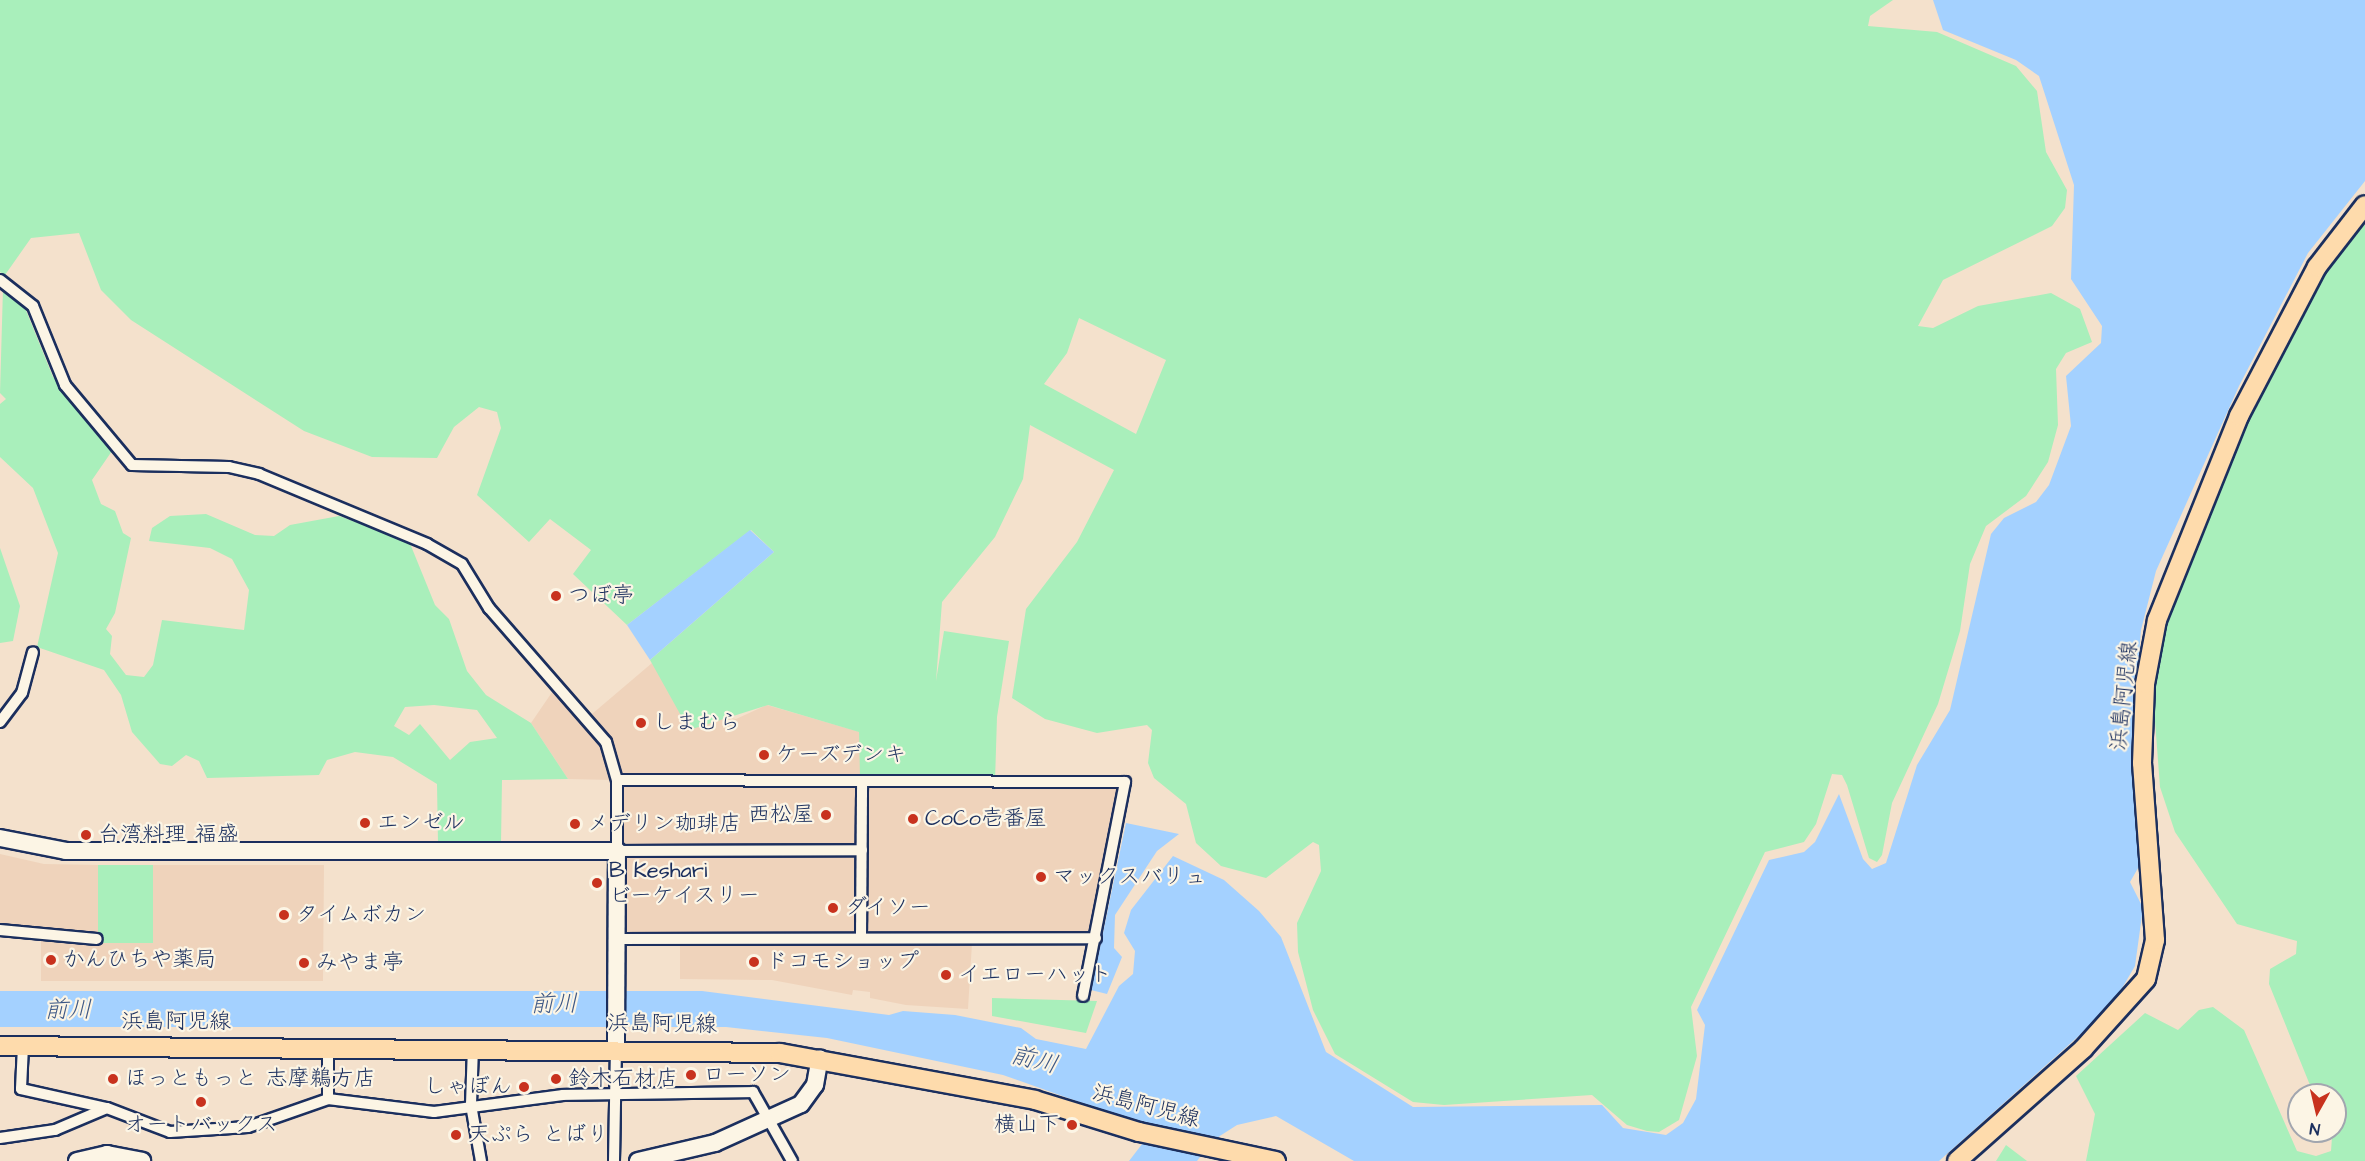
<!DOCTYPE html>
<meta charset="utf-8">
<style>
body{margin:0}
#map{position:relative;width:2365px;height:1161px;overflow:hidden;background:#f4e1cc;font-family:"Architects Daughter","Klee One",sans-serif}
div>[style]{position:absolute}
.built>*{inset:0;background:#efd3bb}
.green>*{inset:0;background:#a9efbb;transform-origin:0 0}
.water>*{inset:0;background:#a4d1ff}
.roads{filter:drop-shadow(2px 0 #1b2f5e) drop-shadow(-2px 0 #1b2f5e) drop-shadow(0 2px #1b2f5e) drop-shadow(0 -2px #1b2f5e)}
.street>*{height:10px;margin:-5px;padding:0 5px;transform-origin:5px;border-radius:5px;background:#fcf5e5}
.secondary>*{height:16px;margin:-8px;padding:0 8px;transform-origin:8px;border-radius:8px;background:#fcf5e5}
.primary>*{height:18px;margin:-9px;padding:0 9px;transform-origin:9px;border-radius:9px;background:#fedbac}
.dots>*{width:16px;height:16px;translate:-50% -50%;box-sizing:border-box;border:3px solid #fcf5e5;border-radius:50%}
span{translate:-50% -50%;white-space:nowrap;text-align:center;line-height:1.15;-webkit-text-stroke:4.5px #fcf5e5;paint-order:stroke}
.poi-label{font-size:22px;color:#1b2f5e}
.left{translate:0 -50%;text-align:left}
.right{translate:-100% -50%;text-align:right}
.street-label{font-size:22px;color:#1b2f5e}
.water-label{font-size:24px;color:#3d5886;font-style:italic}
.north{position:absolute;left:2287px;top:1083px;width:60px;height:60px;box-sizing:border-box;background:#fcf5e5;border:2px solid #a2a6af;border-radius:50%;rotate:188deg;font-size:16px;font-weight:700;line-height:24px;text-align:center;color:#1b2f5e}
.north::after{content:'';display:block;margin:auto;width:21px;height:27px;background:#c8321e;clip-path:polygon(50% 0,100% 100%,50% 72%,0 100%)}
</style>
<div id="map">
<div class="built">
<div style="clip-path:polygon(652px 663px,683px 710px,736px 719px,767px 705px,860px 732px,860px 778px,1122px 784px,1089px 944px,972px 943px,968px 1009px,906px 1005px,870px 998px,870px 992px,853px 990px,852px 995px,772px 980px,680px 979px,680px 941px,610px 942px,612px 780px,568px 779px,531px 723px,559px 682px,592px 714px)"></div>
<div style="clip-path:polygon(0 854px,44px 864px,98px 865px,99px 942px,153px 942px,153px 865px,324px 865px,323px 981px,41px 981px,41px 938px,0 929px)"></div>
</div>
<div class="green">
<div style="clip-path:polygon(evenodd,0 0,1893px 0,1870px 16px,1868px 26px,1937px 32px,2016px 66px,2037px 91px,2046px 152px,2067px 190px,2065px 208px,2052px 226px,1943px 280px,1918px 326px,1933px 328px,1978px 306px,2051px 293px,2080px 309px,2092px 342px,2066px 353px,2056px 369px,2058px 425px,2048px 462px,2026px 496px,1986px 526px,1970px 564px,1960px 631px,1938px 704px,1892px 803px,1882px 855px,1877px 862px,1869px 858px,1847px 785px,1842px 775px,1832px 774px,1816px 824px,1804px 842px,1765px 852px,1691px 1007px,1697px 1056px,1679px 1120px,1659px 1132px,1647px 1131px,1627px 1125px,1592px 1095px,1444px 1105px,1413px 1102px,1335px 1054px,1313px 1010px,1298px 952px,1297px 923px,1321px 871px,1319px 845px,1313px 842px,1266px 878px,1221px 866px,1196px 843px,1186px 804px,1154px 778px,1148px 763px,1152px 730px,1147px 725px,1097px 733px,1045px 719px,1012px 698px,1026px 609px,1077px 542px,1114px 470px,1030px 425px,1023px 479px,995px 537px,942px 602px,936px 681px,944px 631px,1009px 641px,997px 717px,995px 781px,860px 778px,859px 732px,768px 705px,689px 730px,650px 660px,774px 552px,751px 530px,627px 625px,573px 574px,591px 550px,550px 519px,529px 542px,477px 495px,501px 428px,497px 412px,479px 407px,454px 427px,437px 458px,372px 457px,304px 431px,131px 320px,101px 290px,79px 233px,31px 238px,5px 275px,0 272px,0 0,1079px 318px,1166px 360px,1136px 434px,1044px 384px,1067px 353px,1079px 318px)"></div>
<div style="clip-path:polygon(2365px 224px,2365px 1161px,2086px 1161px,2095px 1114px,2076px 1076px,2145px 1013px,2178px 1030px,2199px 1010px,2213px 1007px,2244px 1030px,2297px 1151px,2316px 1156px,2331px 1151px,2335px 1095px,2314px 1095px,2269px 984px,2270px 969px,2296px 954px,2297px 941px,2237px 924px,2175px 832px,2160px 787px,2150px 655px,2244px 390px,2347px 239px)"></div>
<div style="clip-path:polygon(evenodd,3px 288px,23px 303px,53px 377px,112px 451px,92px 480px,101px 504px,115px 511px,123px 533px,131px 538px,115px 613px,106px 629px,112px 636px,110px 654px,126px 675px,144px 677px,153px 665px,162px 620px,244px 630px,249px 590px,232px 559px,210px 548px,149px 541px,152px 528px,170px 516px,206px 514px,255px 535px,274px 536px,290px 525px,339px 516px,409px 541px,435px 605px,449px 619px,467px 671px,486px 695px,531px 723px,568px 779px,502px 780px,501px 843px,438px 844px,437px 784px,393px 757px,355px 752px,327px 760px,319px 775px,207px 778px,199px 761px,186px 755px,172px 766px,160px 764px,132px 732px,121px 695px,104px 670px,37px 647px,58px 553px,33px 488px,0 457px,0 404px,6px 399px,0 393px,3px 288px,434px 705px,477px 710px,497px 738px,470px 742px,450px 760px,420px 724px,409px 735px,394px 726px,405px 707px,434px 705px)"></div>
<div style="clip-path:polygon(0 548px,20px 606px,13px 641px,0 643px)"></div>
<div style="left:98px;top:865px;width:55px;height:78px"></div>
<div style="clip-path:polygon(992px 998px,1097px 1001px,1086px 1033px,992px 1016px)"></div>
<div style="clip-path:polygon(2006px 1145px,2027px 1161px,1996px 1161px)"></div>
</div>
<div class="water">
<div style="clip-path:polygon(1933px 0,2365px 0,2365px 181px,2308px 253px,2239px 386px,2156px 571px,2141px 630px,2133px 727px,2141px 863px,2130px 882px,2143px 908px,2135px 966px,2111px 1007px,1939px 1161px,1354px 1161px,1276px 1116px,1237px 1125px,1212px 1141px,1197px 1161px,1129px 1161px,1156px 1126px,1093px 1113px,1082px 1103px,1003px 1075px,827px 1038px,726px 1027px,0 1027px,0 991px,702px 991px,889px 1015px,903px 1011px,955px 1015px,1021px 1028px,1036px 1039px,1086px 1049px,1119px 986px,1133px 974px,1135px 951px,1124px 933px,1131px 910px,1173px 856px,1224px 880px,1259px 911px,1281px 937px,1326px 1052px,1413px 1107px,1602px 1105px,1623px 1128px,1666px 1135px,1683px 1123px,1696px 1099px,1705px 1025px,1697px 1010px,1769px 860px,1804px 852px,1815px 842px,1839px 794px,1863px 859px,1872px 869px,1886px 863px,1917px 765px,1950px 710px,1991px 534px,2004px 518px,2036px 502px,2049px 485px,2071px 426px,2066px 376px,2101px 343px,2102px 326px,2071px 279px,2074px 185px,2039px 76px,2016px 60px,1943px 30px)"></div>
<div style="clip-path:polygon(750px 530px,774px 552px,650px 660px,627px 625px)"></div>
<div style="clip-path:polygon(1126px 823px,1179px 834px,1157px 851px,1115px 915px,1114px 948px,1122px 957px,1107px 994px,1091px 990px)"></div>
</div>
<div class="roads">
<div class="street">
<div style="left:0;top:280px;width:42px;rotate:38.2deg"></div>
<div style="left:33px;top:306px;width:85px;rotate:67.9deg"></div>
<div style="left:65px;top:385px;width:104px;rotate:50.1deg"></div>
<div style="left:132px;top:465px;width:97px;rotate:1.2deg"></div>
<div style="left:229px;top:467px;width:31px;rotate:13deg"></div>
<div style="left:259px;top:474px;width:182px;rotate:22.6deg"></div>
<div style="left:427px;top:544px;width:40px;rotate:29.7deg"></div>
<div style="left:462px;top:564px;width:52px;rotate:58.5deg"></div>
<div style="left:489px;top:608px;width:178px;rotate:48.9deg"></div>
<div style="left:606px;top:742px;width:40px;rotate:74deg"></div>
<div style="left:617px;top:780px;width:71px;rotate:90deg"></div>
<div style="left:617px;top:851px;width:245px;rotate:-0.2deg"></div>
<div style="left:0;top:722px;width:36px;rotate:-53deg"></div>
<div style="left:22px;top:693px;width:42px;rotate:-75deg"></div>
<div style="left:617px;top:780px;width:508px;rotate:0.23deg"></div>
<div style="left:1125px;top:782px;width:218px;rotate:101.1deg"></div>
<div style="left:0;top:930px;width:97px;rotate:5.3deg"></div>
<div style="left:861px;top:937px;width:154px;rotate:-89.6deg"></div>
<div style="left:617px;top:939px;width:479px;rotate:-0.1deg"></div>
<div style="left:23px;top:1046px;width:43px;rotate:92.7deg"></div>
<div style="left:21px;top:1089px;width:88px;rotate:12.5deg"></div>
<div style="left:107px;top:1108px;width:67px;rotate:20.9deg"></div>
<div style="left:170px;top:1132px;width:78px;rotate:-3.7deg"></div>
<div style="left:248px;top:1127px;width:85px;rotate:-19.3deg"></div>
<div style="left:328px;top:1099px;width:107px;rotate:7deg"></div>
<div style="left:434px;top:1112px;width:130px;rotate:-7.5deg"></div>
<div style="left:563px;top:1095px;width:190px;rotate:-0.9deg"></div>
<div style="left:753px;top:1092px;width:79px;rotate:60.5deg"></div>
<div style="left:473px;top:1047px;width:58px;rotate:92deg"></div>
<div style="left:471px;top:1105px;width:57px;rotate:79.9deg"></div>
<div style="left:328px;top:1099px;width:52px;rotate:-90deg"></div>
<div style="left:0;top:1138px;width:56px;rotate:-8.3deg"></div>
<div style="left:55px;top:1130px;width:56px;rotate:-22.9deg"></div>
<div style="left:614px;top:1161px;width:113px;rotate:-89deg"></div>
</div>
<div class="secondary">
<div style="left:0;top:838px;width:67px;rotate:11.1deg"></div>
<div style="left:66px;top:851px;width:551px"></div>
<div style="left:617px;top:851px;width:197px;rotate:90.3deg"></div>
<div style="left:77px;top:1161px;width:31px;rotate:-13deg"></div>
<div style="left:107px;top:1154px;width:36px;rotate:11deg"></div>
<div style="left:638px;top:1161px;width:79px;rotate:-13.2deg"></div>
<div style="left:715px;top:1143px;width:94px;rotate:-24.4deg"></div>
<div style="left:801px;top:1104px;width:24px;rotate:-54deg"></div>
<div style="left:815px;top:1085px;width:27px;rotate:-80deg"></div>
</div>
<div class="primary">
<div style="left:0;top:1046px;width:780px;rotate:0.51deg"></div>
<div style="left:780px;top:1053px;width:259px;rotate:10.4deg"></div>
<div style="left:1035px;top:1100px;width:109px;rotate:17.1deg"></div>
<div style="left:1139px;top:1132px;width:140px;rotate:12deg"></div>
<div style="left:1957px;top:1161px;width:169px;rotate:-41.6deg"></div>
<div style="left:2083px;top:1049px;width:94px;rotate:-48deg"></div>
<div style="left:2146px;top:979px;width:40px;rotate:-77deg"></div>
<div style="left:2155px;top:940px;width:177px;rotate:-94.2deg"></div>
<div style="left:2142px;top:763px;width:79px;rotate:-87.8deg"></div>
<div style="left:2145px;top:684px;width:65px;rotate:-79.4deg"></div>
<div style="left:2157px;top:620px;width:220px;rotate:-68.1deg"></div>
<div style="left:2239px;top:416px;width:168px;rotate:-62.4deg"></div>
<div style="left:2317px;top:267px;width:78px;rotate:-52.3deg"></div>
</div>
</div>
<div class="dots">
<div style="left:556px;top:596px;background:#c8321e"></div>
<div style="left:641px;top:723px;background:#c8321e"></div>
<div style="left:764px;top:755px;background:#c8321e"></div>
<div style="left:826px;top:815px;background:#c8321e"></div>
<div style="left:913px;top:819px;background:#c8321e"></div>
<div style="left:365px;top:823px;background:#c8321e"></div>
<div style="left:575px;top:824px;background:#c8321e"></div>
<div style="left:86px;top:835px;background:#c8321e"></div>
<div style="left:1041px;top:877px;background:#c8321e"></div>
<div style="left:597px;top:883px;background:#c8321e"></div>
<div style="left:833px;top:908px;background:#c8321e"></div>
<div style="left:284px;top:915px;background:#c8321e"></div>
<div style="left:51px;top:960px;background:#c8321e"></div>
<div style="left:754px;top:962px;background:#c8321e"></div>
<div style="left:304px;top:963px;background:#c8321e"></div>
<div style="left:946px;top:975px;background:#c8321e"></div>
<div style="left:691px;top:1075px;background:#c8321e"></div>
<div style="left:113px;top:1079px;background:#c8321e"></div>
<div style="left:556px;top:1079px;background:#c8321e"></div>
<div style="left:524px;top:1087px;background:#c8321e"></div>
<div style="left:201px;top:1102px;background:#c8321e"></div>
<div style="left:1072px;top:1125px;background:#c8321e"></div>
<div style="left:456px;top:1135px;background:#c8321e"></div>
</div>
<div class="poi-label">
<span class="left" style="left:568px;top:596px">つぼ亭</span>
<span class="left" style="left:653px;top:723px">しまむら</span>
<span class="left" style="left:776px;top:755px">ケーズデンキ</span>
<span class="right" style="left:814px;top:815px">西松屋</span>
<span class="left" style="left:925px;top:819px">CoCo壱番屋</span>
<span class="left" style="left:377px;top:823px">エンゼル</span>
<span class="left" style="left:587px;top:824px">メデリン珈琲店</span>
<span class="left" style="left:98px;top:835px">台湾料理 福盛</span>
<span class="left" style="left:609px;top:883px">B Keshari<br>ビーケイスリー</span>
<span class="left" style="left:1053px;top:877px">マックスバリュ</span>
<span class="left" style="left:845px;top:908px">ダイソー</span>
<span class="left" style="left:296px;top:915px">タイムボカン</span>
<span class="left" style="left:63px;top:960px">かんひちや薬局</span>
<span class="left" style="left:766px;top:962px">ドコモショップ</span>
<span class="left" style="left:316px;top:963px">みやま亭</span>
<span class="left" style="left:958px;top:975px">イエローハット</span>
<span class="left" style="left:703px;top:1075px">ローソン</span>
<span class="left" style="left:125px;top:1079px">ほっともっと 志摩鵜方店</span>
<span class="left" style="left:568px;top:1079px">鈴木石材店</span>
<span class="right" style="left:512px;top:1087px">しゃぼん</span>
<span style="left:201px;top:1125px">オートバックス</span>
<span class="right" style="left:1060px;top:1125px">横山下</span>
<span class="left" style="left:468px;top:1135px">天ぷら とばり</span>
</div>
<div class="street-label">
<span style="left:2124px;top:696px;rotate:-84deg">浜島阿児線</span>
<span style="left:176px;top:1022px">浜島阿児線</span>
<span style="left:662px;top:1024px;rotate:1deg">浜島阿児線</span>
<span style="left:1146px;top:1106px;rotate:15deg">浜島阿児線</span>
</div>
<div class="water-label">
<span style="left:554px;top:1005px;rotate:-1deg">前川</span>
<span style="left:68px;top:1011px">前川</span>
<span style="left:1034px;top:1061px;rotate:14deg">前川</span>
</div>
<div class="north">N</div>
</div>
